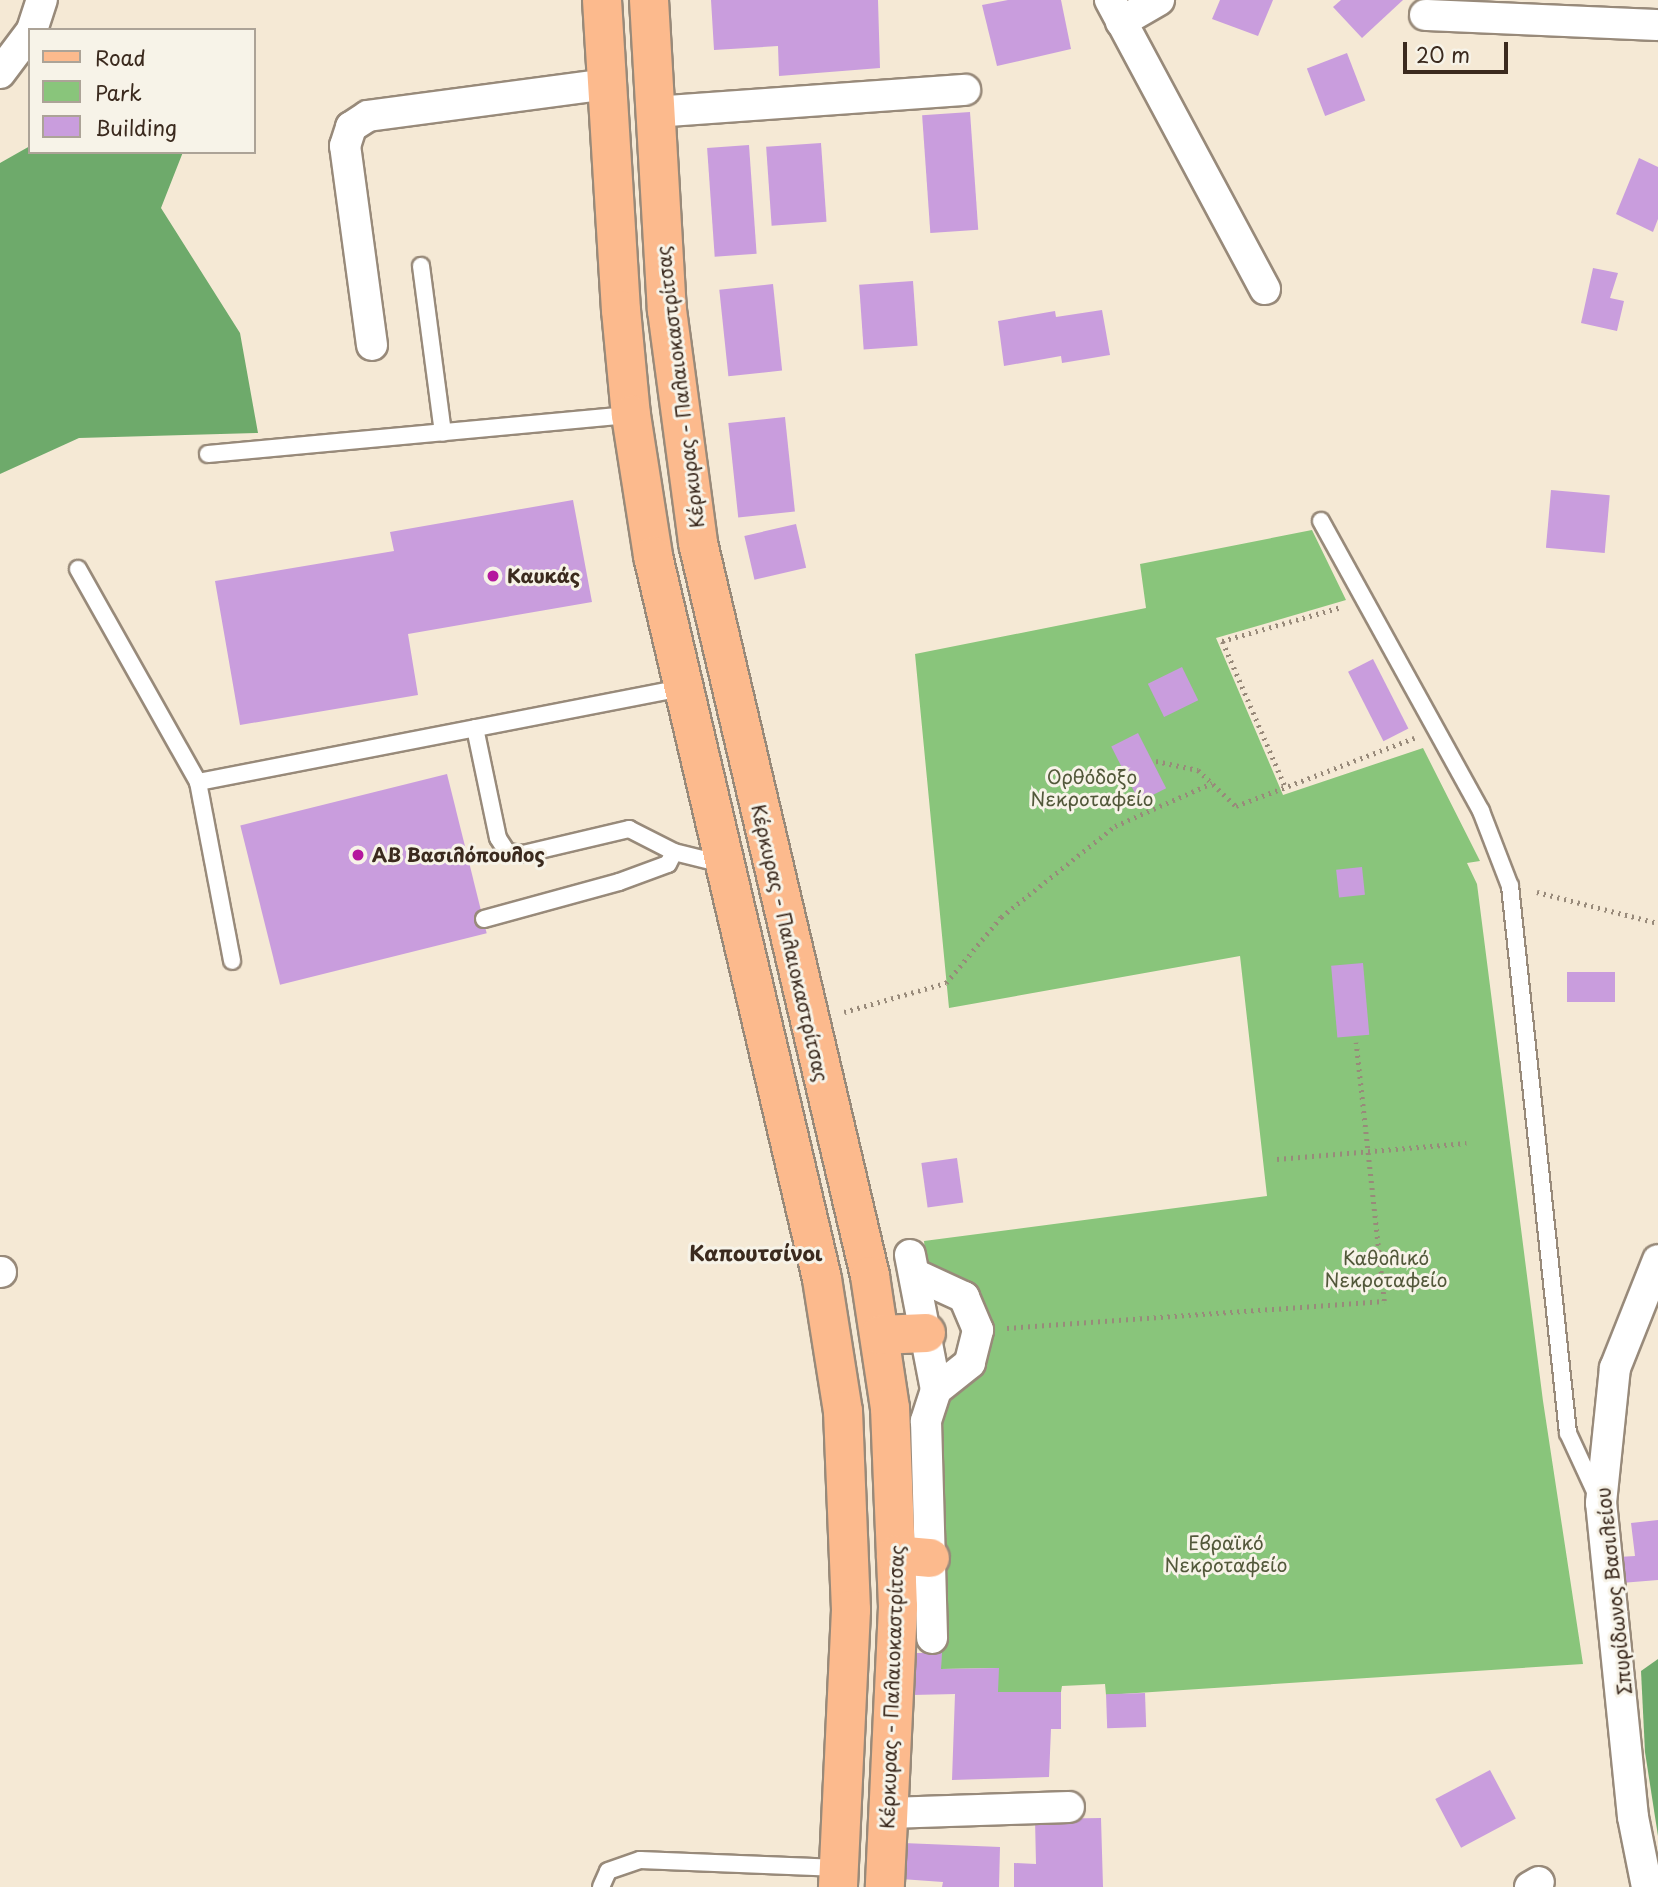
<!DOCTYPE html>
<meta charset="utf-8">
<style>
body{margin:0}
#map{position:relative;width:1658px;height:1887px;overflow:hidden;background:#f5e9d5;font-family:"Playpen Sans",sans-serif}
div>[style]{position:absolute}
.green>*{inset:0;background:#89c57b}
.forest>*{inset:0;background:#6eaa6b}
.building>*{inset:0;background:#c99ddd;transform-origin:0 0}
.path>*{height:4.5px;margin-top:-2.25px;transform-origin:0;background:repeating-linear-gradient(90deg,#988a7a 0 2px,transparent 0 7px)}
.roads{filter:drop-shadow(2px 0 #988a7a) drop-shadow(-2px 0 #988a7a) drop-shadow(0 2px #988a7a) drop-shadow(0 -2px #988a7a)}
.lane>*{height:16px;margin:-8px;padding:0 8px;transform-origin:8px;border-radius:8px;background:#fff}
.street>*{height:30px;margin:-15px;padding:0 15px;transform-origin:15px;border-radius:15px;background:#fff}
.primary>*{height:38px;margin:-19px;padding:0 19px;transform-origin:19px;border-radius:19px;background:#fcba8d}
.dots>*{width:19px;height:19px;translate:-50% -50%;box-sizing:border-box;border:4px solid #f7f3e8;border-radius:50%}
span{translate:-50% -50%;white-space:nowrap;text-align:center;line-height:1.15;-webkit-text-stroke:6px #f7f3e8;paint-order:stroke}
.street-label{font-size:19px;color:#3b2a1e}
.poi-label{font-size:19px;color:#3b2a1e;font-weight:700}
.left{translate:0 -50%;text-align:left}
.park-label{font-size:19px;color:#52583a}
.neighbourhood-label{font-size:21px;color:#3b2a1e;font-weight:700}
.legend{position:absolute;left:28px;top:28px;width:228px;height:126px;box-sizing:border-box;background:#f7f3e8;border:2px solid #aca397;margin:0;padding:9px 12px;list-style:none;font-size:21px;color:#3b2a1e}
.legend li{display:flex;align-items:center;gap:14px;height:35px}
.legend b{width:35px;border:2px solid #aca397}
.scale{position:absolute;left:1403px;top:42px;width:105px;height:32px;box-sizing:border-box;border:4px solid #3b2a1e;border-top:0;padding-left:9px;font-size:21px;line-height:24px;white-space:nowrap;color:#3b2a1e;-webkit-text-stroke:5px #f7f3e8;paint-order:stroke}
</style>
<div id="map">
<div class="green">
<div style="clip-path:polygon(1312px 530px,1346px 600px,1216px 638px,1283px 795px,1423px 748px,1480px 861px,1467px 863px,1477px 884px,1543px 1401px,1583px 1664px,1106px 1695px,1105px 1684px,1062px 1686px,1061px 1692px,998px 1692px,998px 1668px,941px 1669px,943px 1392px,984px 1342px,927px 1273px,924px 1241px,1267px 1196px,1240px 956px,949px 1008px,915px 654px,1146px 608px,1140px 564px)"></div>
</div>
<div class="forest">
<div style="clip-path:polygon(30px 146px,30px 152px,183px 152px,161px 208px,240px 333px,258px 433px,79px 438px,0 474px,0 163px)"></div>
<div style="clip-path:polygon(1658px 1659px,1658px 1836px,1645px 1752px,1641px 1671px)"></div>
</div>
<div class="building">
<div style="clip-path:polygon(711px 0,878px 0,880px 68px,779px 76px,778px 46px,714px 50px)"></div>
<div style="clip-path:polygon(1008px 0,1061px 0,1071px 49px,997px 66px,982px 5px)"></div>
<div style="clip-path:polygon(1220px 0,1273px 0,1258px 36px,1212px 19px)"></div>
<div style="clip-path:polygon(1341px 0,1403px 0,1362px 38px,1333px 7px)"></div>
<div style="left:1347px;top:53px;width:51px;height:43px;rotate:69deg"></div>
<div style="left:970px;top:112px;width:118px;height:48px;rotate:86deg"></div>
<div style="left:821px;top:143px;width:79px;height:55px;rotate:86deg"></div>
<div style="left:749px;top:145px;width:109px;height:42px;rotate:86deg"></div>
<div style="clip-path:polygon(1639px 158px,1658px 167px,1658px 219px,1653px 232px,1616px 214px)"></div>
<div style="clip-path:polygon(1593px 268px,1618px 273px,1610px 298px,1624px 301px,1617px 331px,1581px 323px)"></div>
<div style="left:913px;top:281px;width:65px;height:54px;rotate:86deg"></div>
<div style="left:773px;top:284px;width:87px;height:54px;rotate:84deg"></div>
<div style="clip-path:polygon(1102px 310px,1110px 355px,1062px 363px,1061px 356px,1004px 366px,998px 321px,1055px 311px,1056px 317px)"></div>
<div style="left:785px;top:417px;width:95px;height:57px;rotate:84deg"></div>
<div style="left:1551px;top:490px;width:59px;height:58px;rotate:5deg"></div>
<div style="clip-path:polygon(573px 500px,592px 602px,408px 634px,418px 695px,240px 725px,215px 581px,394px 551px,390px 532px)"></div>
<div style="left:796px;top:524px;width:45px;height:53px;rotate:77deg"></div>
<div style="left:1373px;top:659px;width:78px;height:28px;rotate:63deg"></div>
<div style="left:1182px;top:667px;width:37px;height:38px;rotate:64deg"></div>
<div style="left:1138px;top:733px;width:62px;height:30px;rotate:63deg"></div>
<div style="left:447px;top:774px;width:164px;height:213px;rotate:76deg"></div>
<div style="left:1362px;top:867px;width:28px;height:26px;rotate:84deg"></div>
<div style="left:1363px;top:963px;width:72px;height:32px;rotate:85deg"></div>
<div style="left:1615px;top:972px;width:30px;height:48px;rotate:90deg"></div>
<div style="left:957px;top:1158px;width:45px;height:36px;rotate:82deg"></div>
<div style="clip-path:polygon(1658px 1520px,1658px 1580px,1621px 1583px,1618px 1557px,1635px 1556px,1631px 1523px)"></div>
<div style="clip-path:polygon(915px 1653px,942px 1653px,941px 1669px,999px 1668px,998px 1692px,1061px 1692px,1061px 1729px,1051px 1729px,1049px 1777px,952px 1780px,955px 1694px,912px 1695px)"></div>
<div style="left:1145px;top:1693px;width:34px;height:39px;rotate:88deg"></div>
<div style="left:1490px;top:1770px;width:55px;height:62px;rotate:62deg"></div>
<div style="clip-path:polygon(1101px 1818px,1103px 1887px,1014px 1887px,1014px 1863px,1036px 1864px,1035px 1819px)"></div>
<div style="clip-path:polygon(903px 1843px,1000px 1847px,999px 1887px,942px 1887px,943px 1882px,901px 1879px)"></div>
</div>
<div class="path">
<div style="left:1156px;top:761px;width:43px;rotate:12.1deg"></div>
<div style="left:1198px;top:770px;width:52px;rotate:43.5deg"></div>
<div style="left:1236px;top:806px;width:191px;rotate:-20.9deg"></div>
<div style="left:1284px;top:785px;width:157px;rotate:-113.3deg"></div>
<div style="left:1222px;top:641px;width:124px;rotate:-15.9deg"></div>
<div style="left:1537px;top:892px;width:125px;rotate:14.4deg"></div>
<div style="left:844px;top:1012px;width:106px;rotate:-15.9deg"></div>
<div style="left:946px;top:983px;width:86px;rotate:-50.2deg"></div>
<div style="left:1001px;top:917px;width:146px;rotate:-38.6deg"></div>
<div style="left:1115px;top:826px;width:106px;rotate:-23.9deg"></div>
<div style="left:1277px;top:1159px;width:190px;rotate:-4.8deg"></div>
<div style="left:1007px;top:1328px;width:378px;rotate:-4.1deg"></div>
<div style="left:1384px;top:1301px;width:260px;rotate:-96.2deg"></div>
</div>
<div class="roads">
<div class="lane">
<div style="left:421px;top:266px;width:168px;rotate:82.5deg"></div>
<div style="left:208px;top:454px;width:425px;rotate:-5.3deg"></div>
<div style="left:1321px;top:521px;width:331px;rotate:61.1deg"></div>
<div style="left:1481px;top:811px;width:80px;rotate:68.9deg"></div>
<div style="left:1510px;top:886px;width:550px;rotate:83.95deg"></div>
<div style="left:1568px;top:1433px;width:72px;rotate:65.2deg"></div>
<div style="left:78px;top:569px;width:244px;rotate:60.6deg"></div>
<div style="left:198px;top:782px;width:492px;rotate:-11deg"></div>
<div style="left:475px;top:728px;width:112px;rotate:78.2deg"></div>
<div style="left:498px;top:838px;width:17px;rotate:57deg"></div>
<div style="left:507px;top:852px;width:16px;rotate:7deg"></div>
<div style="left:523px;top:854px;width:109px;rotate:-13.3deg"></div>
<div style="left:629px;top:829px;width:51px;rotate:27.1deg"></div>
<div style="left:674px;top:852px;width:50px;rotate:13.8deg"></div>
<div style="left:198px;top:782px;width:182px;rotate:79.2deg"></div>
<div style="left:484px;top:919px;width:140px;rotate:-15.3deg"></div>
<div style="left:619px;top:882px;width:52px;rotate:-20.2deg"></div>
<div style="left:668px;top:864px;width:13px;rotate:-63deg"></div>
<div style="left:601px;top:1887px;width:17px;rotate:-66deg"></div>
<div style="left:608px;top:1871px;width:34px;rotate:-19deg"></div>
<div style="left:640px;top:1860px;width:199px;rotate:2.3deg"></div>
</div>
<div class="street">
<div style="left:1110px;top:0;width:328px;rotate:61.8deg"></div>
<div style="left:1425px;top:15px;width:233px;rotate:2.5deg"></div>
<div style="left:1121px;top:22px;width:44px;rotate:-30.1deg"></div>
<div style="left:32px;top:30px;width:32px;rotate:-72deg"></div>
<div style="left:0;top:73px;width:50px;rotate:-53.1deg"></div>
<div style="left:655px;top:112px;width:311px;rotate:-4.1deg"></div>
<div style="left:372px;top:345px;width:201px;rotate:-97.7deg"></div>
<div style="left:345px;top:146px;width:20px;rotate:-72deg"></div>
<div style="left:351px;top:127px;width:20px;rotate:-33deg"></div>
<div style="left:368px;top:116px;width:241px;rotate:-7.6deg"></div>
<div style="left:910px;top:1255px;width:137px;rotate:79.1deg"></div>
<div style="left:936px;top:1390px;width:33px;rotate:108deg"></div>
<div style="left:926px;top:1421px;width:217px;rotate:88.4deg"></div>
<div style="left:0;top:1272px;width:1px"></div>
<div style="left:916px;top:1275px;width:53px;rotate:24.6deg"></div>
<div style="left:964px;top:1297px;width:36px;rotate:67deg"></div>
<div style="left:978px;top:1330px;width:34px;rotate:104deg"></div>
<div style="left:970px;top:1363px;width:43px;rotate:141.5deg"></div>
<div style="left:889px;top:1813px;width:180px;rotate:-1.9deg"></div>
<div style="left:1530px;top:1887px;width:10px;rotate:-29deg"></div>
<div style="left:1647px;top:1887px;width:71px;rotate:-101.3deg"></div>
<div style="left:1633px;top:1817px;width:316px;rotate:-95.8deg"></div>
<div style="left:1601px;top:1503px;width:136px;rotate:-84.1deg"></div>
<div style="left:1615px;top:1368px;width:116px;rotate:-68.3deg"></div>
</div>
<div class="primary">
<div style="left:602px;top:0;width:311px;rotate:86.5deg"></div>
<div style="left:621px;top:310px;width:105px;rotate:84.6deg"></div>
<div style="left:631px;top:415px;width:143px;rotate:81.1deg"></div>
<div style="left:653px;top:556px;width:742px;rotate:76.84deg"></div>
<div style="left:822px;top:1279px;width:134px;rotate:81deg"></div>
<div style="left:843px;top:1411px;width:199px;rotate:87.7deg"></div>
<div style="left:851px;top:1610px;width:277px;rotate:92.7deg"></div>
<div style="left:649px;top:0;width:311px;rotate:86.7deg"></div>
<div style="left:667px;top:310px;width:235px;rotate:82.4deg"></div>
<div style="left:698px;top:543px;width:753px;rotate:76.79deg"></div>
<div style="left:870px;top:1276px;width:134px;rotate:81.4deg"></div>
<div style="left:890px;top:1408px;width:199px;rotate:87.7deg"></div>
<div style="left:898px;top:1607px;width:280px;rotate:92.7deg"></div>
<div style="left:880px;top:1335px;width:46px;rotate:-2.5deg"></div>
<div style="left:896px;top:1555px;width:34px;rotate:5deg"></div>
</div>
</div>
<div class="dots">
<div style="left:493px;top:576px;background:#b5179e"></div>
<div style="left:358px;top:855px;background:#b5179e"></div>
</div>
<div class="street-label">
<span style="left:680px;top:387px;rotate:-97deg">Κέρκυρας - Παλαιοκαστρίτσας</span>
<span style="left:790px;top:943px;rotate:77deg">Κέρκυρας - Παλαιοκαστρίτσας</span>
<span style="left:1614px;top:1591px;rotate:-96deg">Σπυρίδωνος Βασιλείου</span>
<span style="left:892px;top:1687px;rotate:-88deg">Κέρκυρας - Παλαιοκαστρίτσας</span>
</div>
<div class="poi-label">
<span class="left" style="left:507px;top:576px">Καυκάς</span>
<span class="left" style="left:372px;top:855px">ΑΒ Βασιλόπουλος</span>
</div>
<div class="park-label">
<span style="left:1092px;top:788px">Ορθόδοξο<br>Νεκροταφείο</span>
<span style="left:1386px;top:1269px">Καθολικό<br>Νεκροταφείο</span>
<span style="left:1226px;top:1554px">Εβραϊκό<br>Νεκροταφείο</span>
</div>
<div class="neighbourhood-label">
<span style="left:756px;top:1252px">Καπουτσίνοι</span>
</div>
<ul class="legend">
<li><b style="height:9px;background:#fcba8d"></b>Road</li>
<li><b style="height:19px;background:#89c57b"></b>Park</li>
<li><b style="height:19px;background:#c99ddd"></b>Building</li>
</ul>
<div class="scale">20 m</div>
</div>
